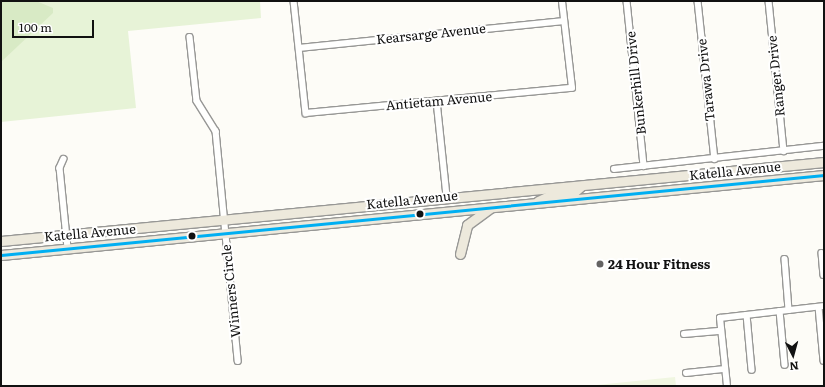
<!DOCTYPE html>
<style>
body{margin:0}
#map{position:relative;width:825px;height:387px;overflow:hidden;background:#fdfcf7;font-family:Literata,serif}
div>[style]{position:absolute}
.green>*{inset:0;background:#e7f3d7}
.forest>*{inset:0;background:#d8eac5}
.pitch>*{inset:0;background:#f0f6e1}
.roads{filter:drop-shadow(1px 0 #979795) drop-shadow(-1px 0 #979795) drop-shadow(0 1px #979795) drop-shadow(0 -1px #979795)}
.street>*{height:5.5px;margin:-2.75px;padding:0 2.75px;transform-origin:2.75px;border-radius:2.75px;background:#fffffe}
.primary>*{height:9px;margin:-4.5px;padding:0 4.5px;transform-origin:4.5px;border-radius:4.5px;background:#ede9dc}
.bus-1>*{height:3px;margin:-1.5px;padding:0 1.5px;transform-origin:1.5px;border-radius:1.5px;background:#00aff2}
.dots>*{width:11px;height:11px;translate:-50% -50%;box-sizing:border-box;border:2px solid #fff;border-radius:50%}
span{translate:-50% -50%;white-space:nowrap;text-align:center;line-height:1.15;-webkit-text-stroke:4px #fff;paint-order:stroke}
.street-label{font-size:13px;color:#111}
.poi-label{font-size:13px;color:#111;font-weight:700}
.left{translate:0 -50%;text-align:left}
.frame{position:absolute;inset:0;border:2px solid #111;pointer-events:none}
.north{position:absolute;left:773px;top:335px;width:40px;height:40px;-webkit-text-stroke:3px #fff;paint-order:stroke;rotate:174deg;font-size:11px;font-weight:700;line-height:16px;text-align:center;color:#111}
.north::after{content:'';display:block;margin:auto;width:14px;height:18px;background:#111;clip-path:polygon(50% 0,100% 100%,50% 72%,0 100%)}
.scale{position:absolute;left:12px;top:20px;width:82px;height:18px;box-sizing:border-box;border:2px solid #111;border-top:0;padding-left:5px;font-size:12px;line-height:14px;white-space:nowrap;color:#111;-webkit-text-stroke:3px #fff;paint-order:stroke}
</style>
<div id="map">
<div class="green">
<div style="clip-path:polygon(1px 1px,260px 1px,261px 18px,128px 31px,136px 108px,1px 122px)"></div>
</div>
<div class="forest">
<div style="clip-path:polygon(1px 1px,36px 1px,53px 8px,53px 13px,1px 62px)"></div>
</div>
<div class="pitch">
<div style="clip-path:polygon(675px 377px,676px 386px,587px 386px)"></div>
</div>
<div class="roads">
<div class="street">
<div style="left:294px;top:1px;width:113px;rotate:83.9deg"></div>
<div style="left:306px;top:113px;width:267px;rotate:-5.4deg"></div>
<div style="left:572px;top:88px;width:88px;rotate:-96.6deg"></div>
<div style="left:627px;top:1px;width:166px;rotate:84.1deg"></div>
<div style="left:698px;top:1px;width:159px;rotate:83.9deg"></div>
<div style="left:769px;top:1px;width:151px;rotate:84.3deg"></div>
<div style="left:190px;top:37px;width:64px;rotate:83.8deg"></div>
<div style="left:197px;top:101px;width:36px;rotate:58deg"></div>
<div style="left:216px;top:131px;width:231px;rotate:84.5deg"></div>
<div style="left:299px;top:48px;width:266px;rotate:-5.8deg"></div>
<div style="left:437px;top:101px;width:96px;rotate:84deg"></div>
<div style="left:64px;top:159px;width:10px;rotate:114deg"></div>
<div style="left:60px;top:168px;width:80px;rotate:84.3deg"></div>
<div style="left:614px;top:169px;width:211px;rotate:-6.3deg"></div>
<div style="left:822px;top:253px;width:22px;rotate:85deg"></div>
<div style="left:785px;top:259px;width:51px;rotate:85.5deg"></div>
<div style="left:819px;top:307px;width:54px;rotate:84.7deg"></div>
<div style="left:780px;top:311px;width:54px;rotate:84.7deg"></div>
<div style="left:747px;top:315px;width:55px;rotate:84.8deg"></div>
<div style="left:684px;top:334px;width:37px;rotate:-5deg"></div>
<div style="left:686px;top:373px;width:39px;rotate:-6deg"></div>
<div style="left:727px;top:386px;width:68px;rotate:-95.9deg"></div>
<div style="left:720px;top:318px;width:105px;rotate:-6.6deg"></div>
</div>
<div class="primary">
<div style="left:538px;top:201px;width:14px;rotate:-25deg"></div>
<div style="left:551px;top:195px;width:22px;rotate:-5deg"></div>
<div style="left:573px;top:193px;width:11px;rotate:-41deg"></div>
<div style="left:1px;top:241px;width:827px;rotate:-5.48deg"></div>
<div style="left:460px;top:254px;width:30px;rotate:-76deg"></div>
<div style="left:467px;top:225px;width:29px;rotate:-36deg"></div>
<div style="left:1px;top:255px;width:827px;rotate:-5.55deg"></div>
</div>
</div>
<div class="bus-1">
<div style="left:1px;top:255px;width:827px;rotate:-5.55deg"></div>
</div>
<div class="dots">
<div style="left:420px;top:214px;background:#111"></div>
<div style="left:192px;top:236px;background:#111"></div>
<div style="left:600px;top:264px;background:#646362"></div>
</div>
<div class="street-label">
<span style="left:431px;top:34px;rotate:-6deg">Kearsarge Avenue</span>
<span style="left:776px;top:76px;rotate:-96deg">Ranger Drive</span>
<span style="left:706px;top:80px;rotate:-96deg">Tarawa Drive</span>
<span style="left:636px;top:83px;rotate:-96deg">Bunkerhill Drive</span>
<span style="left:439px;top:101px;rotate:-5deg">Antietam Avenue</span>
<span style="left:735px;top:171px;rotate:-6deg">Katella Avenue</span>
<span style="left:412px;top:200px;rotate:-6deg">Katella Avenue</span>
<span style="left:90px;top:233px;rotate:-5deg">Katella Avenue</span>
<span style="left:231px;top:291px;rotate:-96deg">Winners Circle</span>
</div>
<div class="poi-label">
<span class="left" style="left:608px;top:264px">24 Hour Fitness</span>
</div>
<div class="frame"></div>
<div class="north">N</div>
<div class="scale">100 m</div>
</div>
